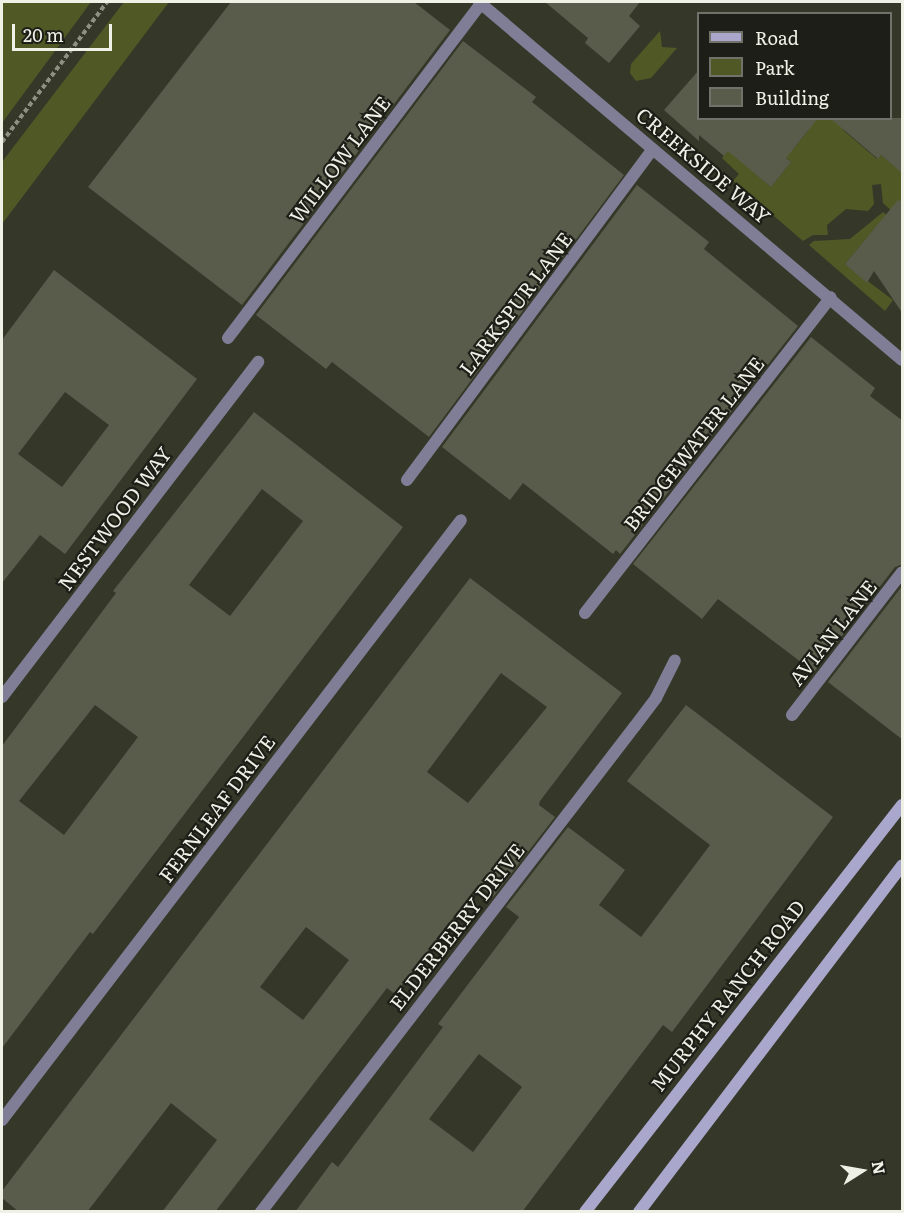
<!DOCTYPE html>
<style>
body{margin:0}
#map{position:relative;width:904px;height:1213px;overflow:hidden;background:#353828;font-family:Literata,serif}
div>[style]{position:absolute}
.green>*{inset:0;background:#505926}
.building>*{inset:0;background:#595c4b}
.path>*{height:4px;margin-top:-2px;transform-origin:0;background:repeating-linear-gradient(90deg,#8d8f82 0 4.5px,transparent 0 7.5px)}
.lane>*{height:12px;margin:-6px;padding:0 6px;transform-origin:6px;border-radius:6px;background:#807e97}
.secondary>*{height:12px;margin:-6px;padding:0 6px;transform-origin:6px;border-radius:6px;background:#aaa7cd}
span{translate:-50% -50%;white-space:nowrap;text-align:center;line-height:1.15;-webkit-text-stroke:4.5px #1d1e17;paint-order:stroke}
.street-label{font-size:20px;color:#eff1e7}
.frame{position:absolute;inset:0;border:3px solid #eff1e7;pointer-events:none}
.legend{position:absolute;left:697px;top:12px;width:195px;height:108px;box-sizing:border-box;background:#1d1e17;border:2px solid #71726a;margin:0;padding:8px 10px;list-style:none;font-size:18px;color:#eff1e7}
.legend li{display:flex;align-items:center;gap:12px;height:30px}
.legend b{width:30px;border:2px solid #71726a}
.north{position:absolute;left:832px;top:1141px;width:60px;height:60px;-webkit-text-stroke:4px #1d1e17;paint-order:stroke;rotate:79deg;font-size:16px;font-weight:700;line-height:24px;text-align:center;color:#eff1e7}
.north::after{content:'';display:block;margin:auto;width:21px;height:27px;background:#eff1e7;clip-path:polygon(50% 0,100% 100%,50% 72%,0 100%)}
.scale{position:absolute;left:12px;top:24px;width:100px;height:27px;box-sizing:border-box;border:3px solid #eff1e7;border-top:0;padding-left:8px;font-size:18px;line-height:21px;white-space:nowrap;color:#eff1e7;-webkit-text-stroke:4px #1d1e17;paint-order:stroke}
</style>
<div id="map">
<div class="green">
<div style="clip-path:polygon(2px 2px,91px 2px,2px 123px)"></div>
<div style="clip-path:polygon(124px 2px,169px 2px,2px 224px,2px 162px)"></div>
<div style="clip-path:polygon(660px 31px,662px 47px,677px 48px,651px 78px,636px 81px,630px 73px,631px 64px)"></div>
<div style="clip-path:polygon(811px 119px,852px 119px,843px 130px,877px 159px,881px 155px,895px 167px,902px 167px,902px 208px,896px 215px,883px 203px,881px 184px,872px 185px,874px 204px,868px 211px,846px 209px,827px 225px,828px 235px,813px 235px,803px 241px,733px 181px,739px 174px,722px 158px,731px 147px,744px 164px,771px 187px,791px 162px,783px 155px,794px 148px,807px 132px)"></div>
<div style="clip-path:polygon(883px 212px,898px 225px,876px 227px,845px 264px,893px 300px,885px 311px,809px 245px,814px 241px,850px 239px)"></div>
</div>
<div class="building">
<div style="clip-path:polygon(231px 2px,414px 2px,450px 30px,242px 305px,88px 187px)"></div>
<div style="clip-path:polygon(545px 2px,640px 2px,629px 16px,640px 26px,609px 63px,585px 43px,588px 38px)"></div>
<div style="clip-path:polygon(463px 41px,536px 97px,532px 102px,624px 175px,429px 437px,332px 362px,326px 369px,256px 315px)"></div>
<div style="clip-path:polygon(699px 70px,699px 118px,818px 118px,786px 158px,791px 162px,771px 187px,728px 151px,724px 156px,699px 135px,699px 141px,664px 110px)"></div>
<div style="clip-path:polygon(830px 118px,903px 118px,903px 174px,881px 155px,878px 159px)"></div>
<div style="clip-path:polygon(637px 185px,709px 242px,704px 249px,798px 326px,620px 554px,616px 550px,613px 554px,523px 483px,510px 500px,442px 447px)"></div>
<div style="clip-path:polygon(898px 200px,903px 202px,903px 314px,874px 271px,867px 283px,845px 264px)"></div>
<div style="clip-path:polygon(evenodd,54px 270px,197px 379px,65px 554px,40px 535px,2px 583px,2px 340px,54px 270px,65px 392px,109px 425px,62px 487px,18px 454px,65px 392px)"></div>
<div style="clip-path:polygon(811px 337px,875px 388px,870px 396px,903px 421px,903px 564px,895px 567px,814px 672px,718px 599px,702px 619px,633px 564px)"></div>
<div style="clip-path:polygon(evenodd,254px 412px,403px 527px,93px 934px,90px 932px,2px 1048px,2px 746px,116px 593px,113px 591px,254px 412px,262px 489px,303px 521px,230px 616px,189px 585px,262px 489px,254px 412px,95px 705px,138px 737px,64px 835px,19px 801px,95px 705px)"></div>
<div style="clip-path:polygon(evenodd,470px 578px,622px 693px,540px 801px,539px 805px,555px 817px,493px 897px,478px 885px,395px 994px,387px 988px,215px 1212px,162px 1212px,217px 1140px,171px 1103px,87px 1212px,19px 1212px,2px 1198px,2px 1191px,470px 578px,501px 673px,547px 707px,468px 803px,427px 772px,501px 673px,470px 578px,306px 927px,349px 960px,303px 1020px,260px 987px,306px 927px)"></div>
<div style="clip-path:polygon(903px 585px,903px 740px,828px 682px)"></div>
<div style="clip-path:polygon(evenodd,686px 705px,833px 817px,672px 1032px,663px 1025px,522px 1212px,295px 1212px,332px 1162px,338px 1167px,443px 1027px,438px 1024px,519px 917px,506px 907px,568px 827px,625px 870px,599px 905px,641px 937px,710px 845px,627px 781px,686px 705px,479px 1054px,522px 1087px,473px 1152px,429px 1119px,479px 1054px)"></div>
</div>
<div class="path">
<div style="left:2px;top:142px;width:175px;rotate:-53.1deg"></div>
</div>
<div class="lane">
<div style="left:479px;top:2px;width:554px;rotate:40.24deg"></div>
<div style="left:228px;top:338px;width:420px;rotate:-52.9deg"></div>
<div style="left:407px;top:480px;width:412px;rotate:-53.4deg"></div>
<div style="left:585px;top:613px;width:400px;rotate:-52.1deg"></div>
<div style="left:2px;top:697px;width:422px;rotate:-52.6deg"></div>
<div style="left:792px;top:715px;width:180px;rotate:-52.4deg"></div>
<div style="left:2px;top:1120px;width:755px;rotate:-52.58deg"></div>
<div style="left:261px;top:1212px;width:613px;rotate:-52.42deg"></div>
<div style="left:635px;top:726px;width:35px;rotate:-53deg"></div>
<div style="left:656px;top:698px;width:42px;rotate:-63.4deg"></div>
</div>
<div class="secondary">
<div style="left:585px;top:1212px;width:516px;rotate:-52.09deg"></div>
<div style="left:639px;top:1212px;width:435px;rotate:-52.8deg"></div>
</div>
<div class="street-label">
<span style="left:339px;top:159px;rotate:-53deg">WILLOW LANE</span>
<span style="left:704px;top:165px;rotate:40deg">CREEKSIDE WAY</span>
<span style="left:515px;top:303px;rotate:-53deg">LARKSPUR LANE</span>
<span style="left:693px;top:443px;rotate:-52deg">BRIDGEWATER LANE</span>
<span style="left:114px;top:518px;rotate:-53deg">NESTWOOD WAY</span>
<span style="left:832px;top:632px;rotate:-52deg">AVIAN LANE</span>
<span style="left:216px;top:808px;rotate:-53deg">FERNLEAF DRIVE</span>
<span style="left:456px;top:926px;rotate:-52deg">ELDERBERRY DRIVE</span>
<span style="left:727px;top:995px;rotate:-52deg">MURPHY RANCH ROAD</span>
</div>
<div class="frame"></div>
<ul class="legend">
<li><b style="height:8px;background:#aaa7cd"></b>Road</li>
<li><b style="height:16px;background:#505926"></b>Park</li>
<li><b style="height:16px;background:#595c4b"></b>Building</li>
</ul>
<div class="north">N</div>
<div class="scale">20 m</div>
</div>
